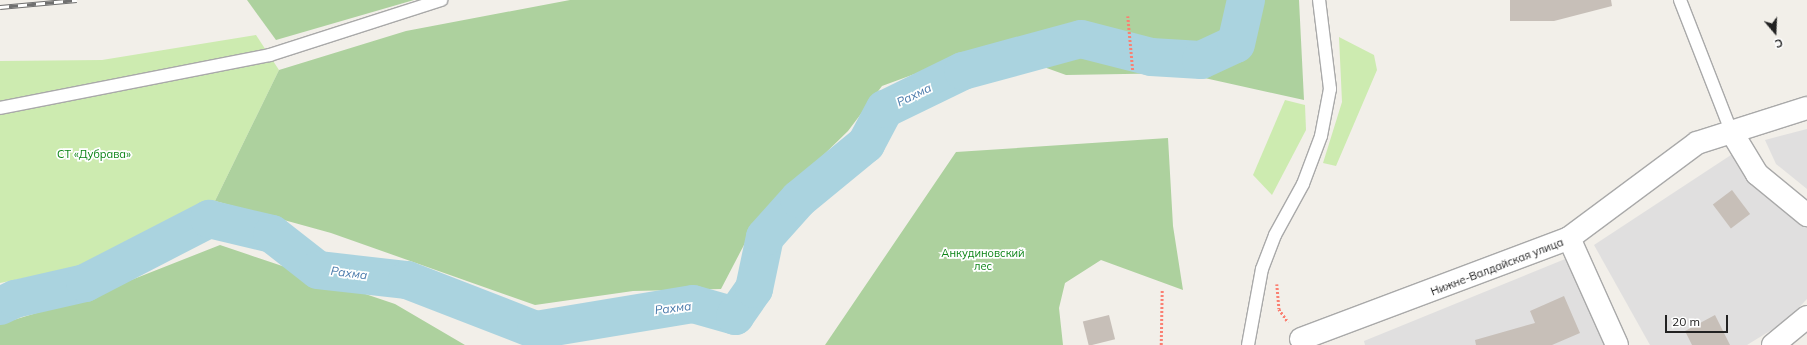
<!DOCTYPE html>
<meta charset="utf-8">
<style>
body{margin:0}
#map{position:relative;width:1807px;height:345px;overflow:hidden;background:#f2efe9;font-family:Mulish,sans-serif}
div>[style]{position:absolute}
.residential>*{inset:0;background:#e0dfdf}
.grass>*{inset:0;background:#cdebb0}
.forest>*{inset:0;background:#add19e}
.river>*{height:38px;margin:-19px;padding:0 19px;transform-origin:19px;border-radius:19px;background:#aad3df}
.building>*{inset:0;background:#c7bfb8;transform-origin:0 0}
.path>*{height:2.5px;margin-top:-1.25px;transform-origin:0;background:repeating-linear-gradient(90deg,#fa8072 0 2px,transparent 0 4px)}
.roads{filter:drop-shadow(1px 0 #a9a9a9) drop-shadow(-1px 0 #a9a9a9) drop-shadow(0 1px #a9a9a9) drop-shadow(0 -1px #a9a9a9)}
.service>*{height:12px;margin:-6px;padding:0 6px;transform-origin:6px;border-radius:6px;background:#fff}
.minor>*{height:22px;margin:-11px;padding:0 11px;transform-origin:11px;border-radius:11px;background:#fff}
.rail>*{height:4.5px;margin-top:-2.25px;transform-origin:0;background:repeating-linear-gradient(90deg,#fff 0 9px,#707070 0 18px);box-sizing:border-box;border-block:1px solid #707070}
span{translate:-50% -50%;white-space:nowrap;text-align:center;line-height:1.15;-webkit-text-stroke:3.5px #fff;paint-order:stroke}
.park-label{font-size:11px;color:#0c8416}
.street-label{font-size:11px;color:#222}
.water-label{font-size:12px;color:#4a7aab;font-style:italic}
.north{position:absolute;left:1755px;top:12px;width:40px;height:40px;-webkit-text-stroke:3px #fff;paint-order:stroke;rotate:161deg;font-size:11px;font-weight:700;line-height:16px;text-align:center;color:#222}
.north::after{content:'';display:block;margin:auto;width:14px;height:18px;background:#222;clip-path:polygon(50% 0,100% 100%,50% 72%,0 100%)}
.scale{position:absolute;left:1665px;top:315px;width:63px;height:18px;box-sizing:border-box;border:2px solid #222;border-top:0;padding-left:5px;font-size:12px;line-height:14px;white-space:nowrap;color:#222;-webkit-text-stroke:3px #fff;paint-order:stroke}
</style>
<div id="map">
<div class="residential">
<div style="clip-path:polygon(1807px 129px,1807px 189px,1776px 164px,1765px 140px)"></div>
<div style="clip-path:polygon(1734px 153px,1807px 221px,1807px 299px,1786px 321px,1747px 345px,1650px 345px,1594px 245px)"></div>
<div style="clip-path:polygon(1575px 255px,1620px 345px,1365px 345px,1364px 341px)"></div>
</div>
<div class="grass">
<div style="clip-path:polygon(256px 35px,279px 70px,215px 201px,78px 267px,0 283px,0 61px,102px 60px)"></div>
<div style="clip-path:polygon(1339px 37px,1374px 55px,1377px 70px,1336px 166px,1323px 163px,1342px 102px)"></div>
<div style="clip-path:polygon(1285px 100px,1305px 105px,1306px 130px,1272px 195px,1253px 175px)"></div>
</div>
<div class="forest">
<div style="clip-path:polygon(247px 0,414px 0,276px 40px)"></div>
<div style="clip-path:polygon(570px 0,1299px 0,1304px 100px,1182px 73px,1066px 75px,988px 47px,882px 86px,848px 131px,757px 220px,721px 289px,633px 291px,535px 305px,331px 233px,215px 201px,279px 70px,406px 31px)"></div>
<div style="clip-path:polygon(1168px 138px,1173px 226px,1183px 290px,1101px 260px,1065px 283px,1059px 308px,1063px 345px,825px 345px,956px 152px)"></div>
<div style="clip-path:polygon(220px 245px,395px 304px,465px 345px,0 345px,0 324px,83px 299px)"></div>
</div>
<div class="river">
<div style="left:0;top:306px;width:17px;rotate:-25deg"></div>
<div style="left:15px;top:299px;width:72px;rotate:-12.9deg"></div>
<div style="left:85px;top:283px;width:140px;rotate:-27.3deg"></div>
<div style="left:209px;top:219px;width:65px;rotate:13.4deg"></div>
<div style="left:272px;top:234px;width:58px;rotate:38deg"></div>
<div style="left:318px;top:270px;width:90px;rotate:6.4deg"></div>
<div style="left:407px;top:280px;width:138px;rotate:21.2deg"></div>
<div style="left:536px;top:330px;width:159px;rotate:-9.4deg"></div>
<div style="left:693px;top:304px;width:44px;rotate:15.9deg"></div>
<div style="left:735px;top:316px;width:33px;rotate:-55deg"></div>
<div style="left:754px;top:289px;width:53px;rotate:-78.1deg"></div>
<div style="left:765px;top:237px;width:51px;rotate:-48.2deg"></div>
<div style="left:799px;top:199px;width:87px;rotate:-39.4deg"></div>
<div style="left:866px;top:144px;width:40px;rotate:-62deg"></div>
<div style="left:885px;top:109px;width:87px;rotate:-26deg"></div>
<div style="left:963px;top:71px;width:122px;rotate:-15.2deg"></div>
<div style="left:1081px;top:39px;width:72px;rotate:14.4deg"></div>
<div style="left:1151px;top:57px;width:50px;rotate:3.4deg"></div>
<div style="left:1201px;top:60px;width:38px;rotate:-25deg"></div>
<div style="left:1236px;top:44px;width:45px;rotate:-77.2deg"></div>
</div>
<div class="building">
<div style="clip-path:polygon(1510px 0,1611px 0,1612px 6px,1554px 21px,1510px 21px)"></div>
<div style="left:1732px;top:190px;width:30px;height:24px;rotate:53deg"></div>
<div style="clip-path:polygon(1564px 296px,1580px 333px,1552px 345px,1476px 345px,1475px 340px,1535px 323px,1530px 311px)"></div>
<div style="left:1109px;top:315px;width:25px;height:27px;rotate:76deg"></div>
<div style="clip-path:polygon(1715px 315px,1730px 345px,1692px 345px,1685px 331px)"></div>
</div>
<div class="path">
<div style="left:1128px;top:16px;width:55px;rotate:84.8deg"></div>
<div style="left:1277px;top:284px;width:25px;rotate:85deg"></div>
<div style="left:1279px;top:309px;width:16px;rotate:55deg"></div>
<div style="left:1161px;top:345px;width:56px;rotate:-89deg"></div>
</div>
<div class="roads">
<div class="service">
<div style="left:1680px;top:0;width:141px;rotate:68.7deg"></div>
<div style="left:0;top:108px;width:275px;rotate:-11.1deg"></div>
<div style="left:270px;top:55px;width:180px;rotate:-17.8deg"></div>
<div style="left:1248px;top:345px;width:77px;rotate:-79.6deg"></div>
<div style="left:1262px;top:269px;width:36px;rotate:-69deg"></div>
<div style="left:1275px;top:235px;width:58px;rotate:-61.2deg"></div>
<div style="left:1303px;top:184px;width:51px;rotate:-69.4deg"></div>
<div style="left:1321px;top:136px;width:48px;rotate:-79.2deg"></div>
<div style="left:1330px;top:89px;width:90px;rotate:-97deg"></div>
</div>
<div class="minor">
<div style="left:1731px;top:131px;width:50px;rotate:58.8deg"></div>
<div style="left:1757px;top:174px;width:65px;rotate:39.4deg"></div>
<div style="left:1569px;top:238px;width:117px;rotate:65.8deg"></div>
<div style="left:1301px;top:339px;width:286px;rotate:-20.6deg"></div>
<div style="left:1569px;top:238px;width:159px;rotate:-36.6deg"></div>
<div style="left:1697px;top:143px;width:115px;rotate:-17.7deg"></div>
<div style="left:1773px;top:345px;width:44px;rotate:-39.5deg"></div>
</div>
</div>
<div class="rail">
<div style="left:0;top:7px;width:77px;rotate:-5.2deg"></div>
</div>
<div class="park-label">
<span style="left:94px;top:154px">СТ «Дубрава»</span>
<span style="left:983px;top:260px">Анкудиновский<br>лес</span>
</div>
<div class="street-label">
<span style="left:1497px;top:267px;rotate:-21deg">Нижне-Валдайская улица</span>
</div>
<div class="water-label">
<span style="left:914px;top:95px;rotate:-26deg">Рахма</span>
<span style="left:349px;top:273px;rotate:7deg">Рахма</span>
<span style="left:673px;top:308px;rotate:-7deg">Рахма</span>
</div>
<div class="north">С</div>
<div class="scale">20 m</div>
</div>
